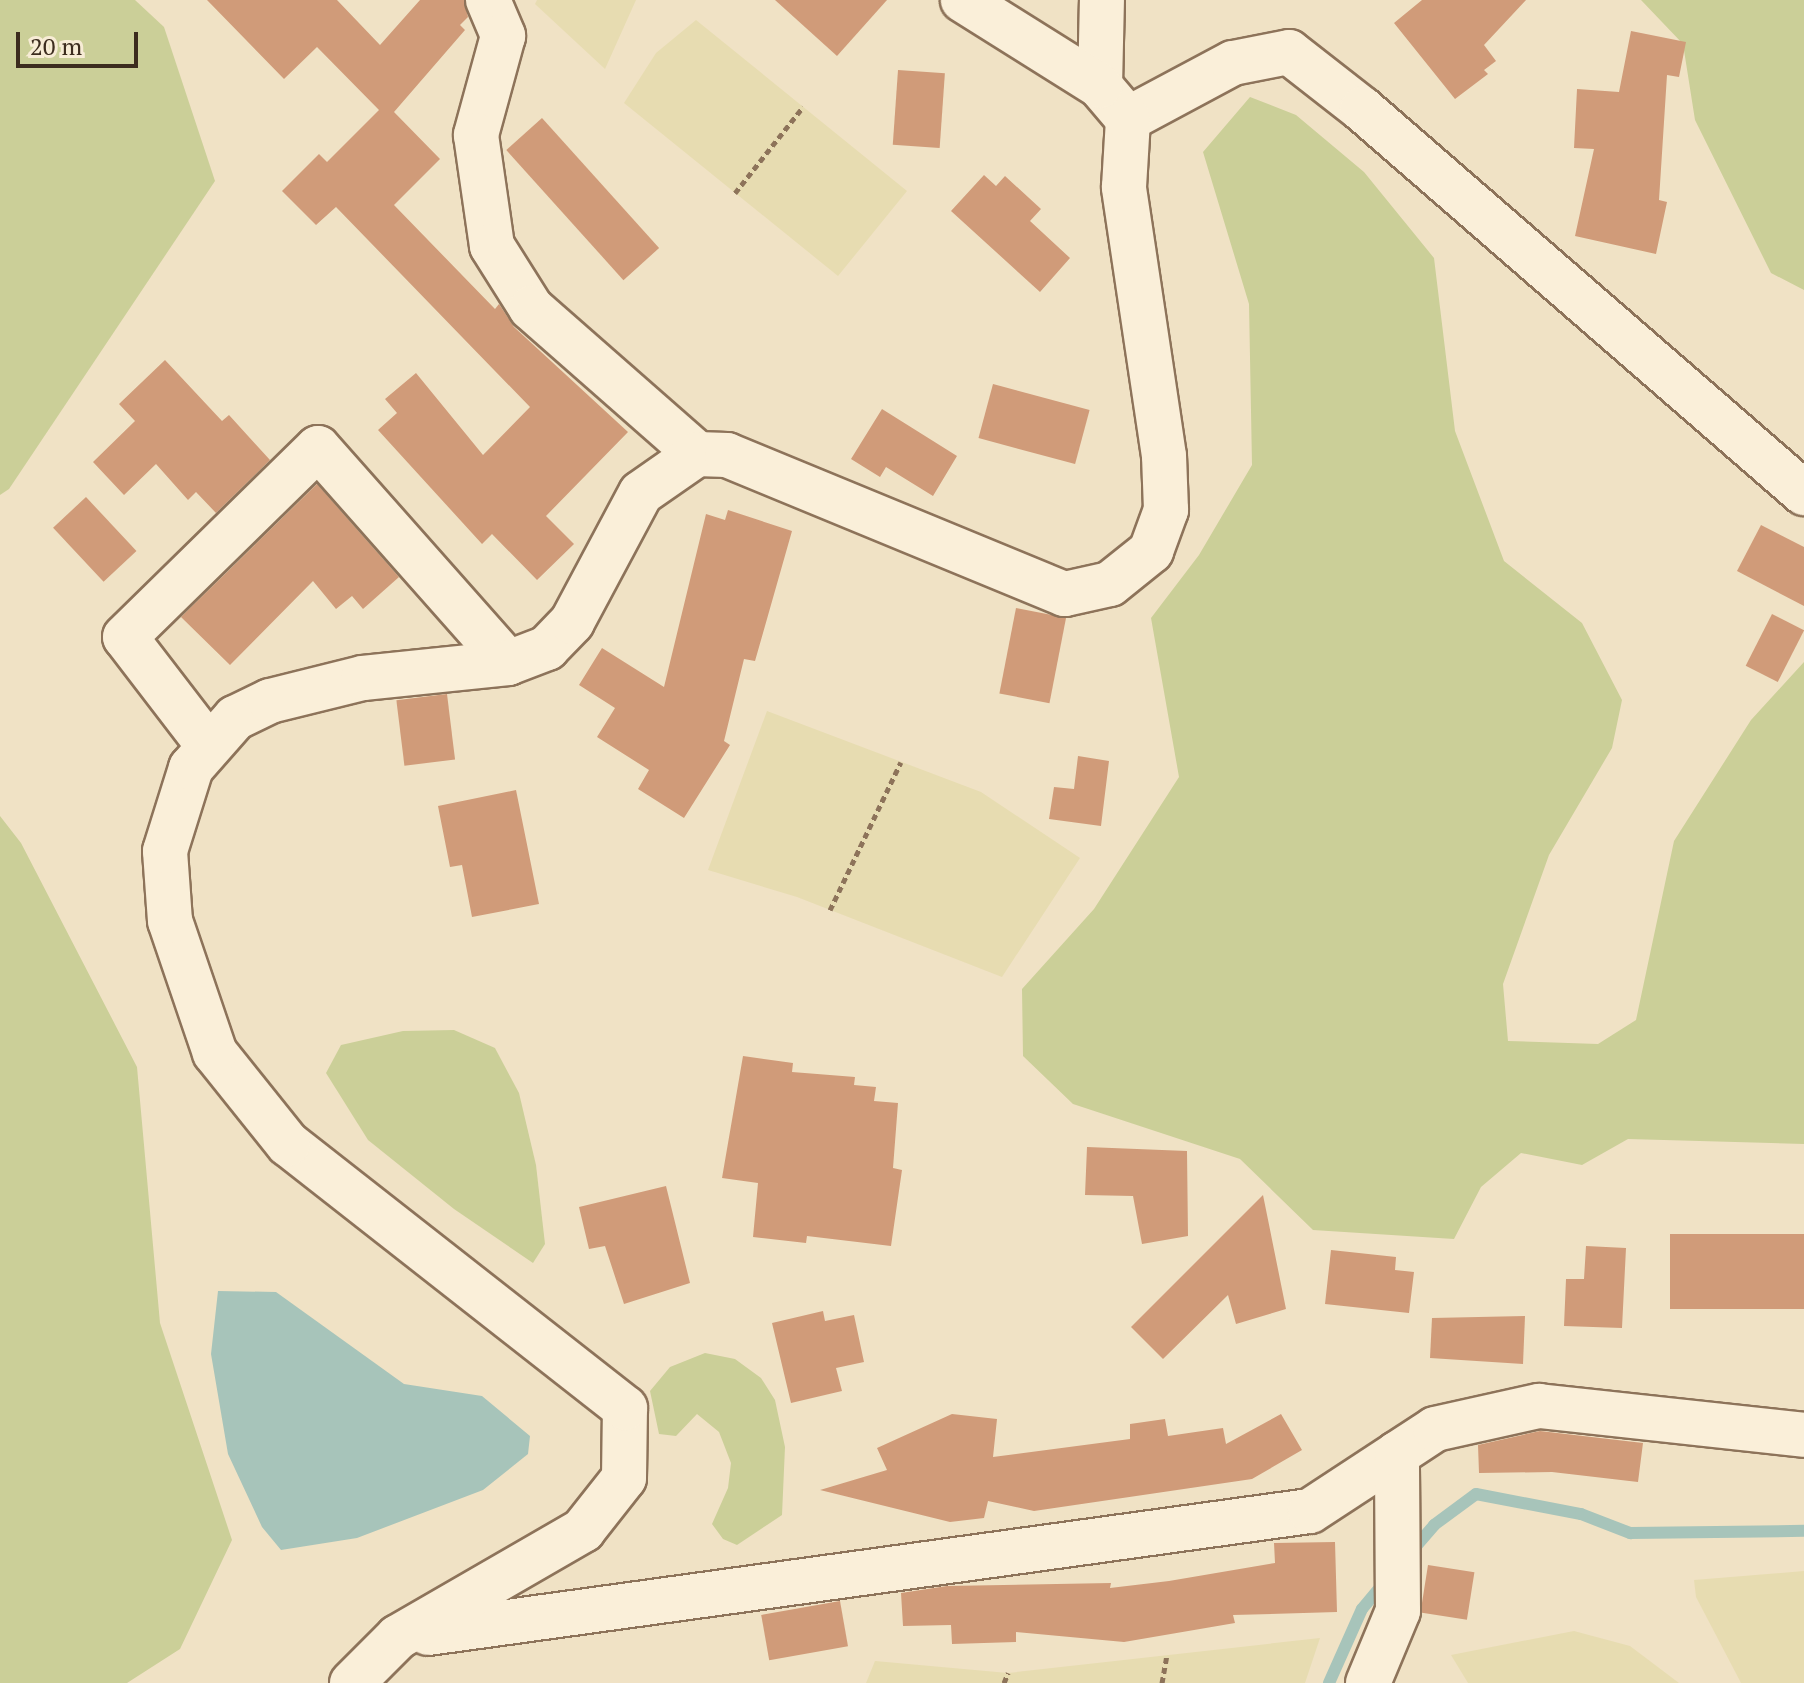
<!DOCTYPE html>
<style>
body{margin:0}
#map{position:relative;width:1804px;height:1683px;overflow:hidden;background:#f0e2c5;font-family:"PT Serif",serif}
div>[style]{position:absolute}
.farmland>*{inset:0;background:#e7dcb1}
.green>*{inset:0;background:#cbcf98}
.water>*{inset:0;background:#a7c4ba}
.stream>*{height:12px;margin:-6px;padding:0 6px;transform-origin:6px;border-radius:6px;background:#a7c4ba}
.building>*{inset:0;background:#d09b79;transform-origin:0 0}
.path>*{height:5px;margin-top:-2.5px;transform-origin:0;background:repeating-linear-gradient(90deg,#8d735a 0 6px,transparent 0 10px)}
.roads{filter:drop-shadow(2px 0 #8d735a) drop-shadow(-2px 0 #8d735a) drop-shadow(0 2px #8d735a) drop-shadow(0 -2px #8d735a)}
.minor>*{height:44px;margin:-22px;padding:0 22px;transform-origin:22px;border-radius:22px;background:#faefd9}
span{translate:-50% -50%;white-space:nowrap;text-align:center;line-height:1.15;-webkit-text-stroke:6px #f7ecd5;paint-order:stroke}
.scale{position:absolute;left:16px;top:32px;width:122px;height:36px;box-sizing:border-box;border:4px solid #3c2c1e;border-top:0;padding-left:10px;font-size:24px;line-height:28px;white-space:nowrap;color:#3c2c1e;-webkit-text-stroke:6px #f7ecd5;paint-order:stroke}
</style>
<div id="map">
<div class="farmland">
<div style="clip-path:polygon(537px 0,636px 0,605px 69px,535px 4px)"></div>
<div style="clip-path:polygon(696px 20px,907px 191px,838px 276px,624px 103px,656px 53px)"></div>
<div style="clip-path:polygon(767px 711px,981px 792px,1080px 858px,1002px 977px,797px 897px,708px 870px)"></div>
<div style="clip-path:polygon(1804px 1571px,1804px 1683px,1741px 1683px,1696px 1597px,1694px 1580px)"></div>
<div style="clip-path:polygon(1574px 1631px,1630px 1646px,1679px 1683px,1468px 1683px,1451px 1655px)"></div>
<div style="clip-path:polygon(1320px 1638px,1305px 1683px,866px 1683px,875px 1661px,1008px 1673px)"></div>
</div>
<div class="green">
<div style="clip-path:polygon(0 0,135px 0,164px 27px,215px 181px,9px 489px,0 495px)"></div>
<div style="clip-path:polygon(1641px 0,1804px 0,1804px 290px,1771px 273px,1695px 120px,1683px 44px)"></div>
<div style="clip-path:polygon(1250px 97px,1296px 115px,1364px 172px,1434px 258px,1455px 431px,1504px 561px,1582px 623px,1622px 700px,1612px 748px,1549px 855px,1503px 984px,1508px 1041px,1598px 1044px,1636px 1020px,1674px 841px,1751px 720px,1804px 662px,1804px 1144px,1628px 1139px,1582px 1165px,1521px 1153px,1481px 1187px,1454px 1239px,1313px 1230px,1240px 1159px,1073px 1104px,1023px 1056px,1022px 989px,1094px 909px,1179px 777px,1151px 618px,1199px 555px,1252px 465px,1249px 304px,1203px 152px)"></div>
<div style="clip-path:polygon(0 816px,21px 843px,137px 1067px,160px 1323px,232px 1540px,180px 1649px,127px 1683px,0 1683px)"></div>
<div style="clip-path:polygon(454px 1030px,495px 1048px,519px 1093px,536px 1165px,545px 1244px,533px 1263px,454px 1209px,368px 1140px,326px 1073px,341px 1045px,403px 1031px)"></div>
<div style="clip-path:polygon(705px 1353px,735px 1359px,761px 1378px,775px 1400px,785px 1447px,782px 1515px,737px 1545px,723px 1539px,712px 1524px,728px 1488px,731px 1463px,719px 1432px,697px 1414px,676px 1436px,659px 1434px,650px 1391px,670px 1367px)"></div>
</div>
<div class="water">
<div style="clip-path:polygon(218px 1291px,276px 1292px,404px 1384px,482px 1396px,530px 1436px,528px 1454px,483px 1490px,357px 1538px,281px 1550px,262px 1527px,228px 1454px,211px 1354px)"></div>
</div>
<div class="stream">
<div style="left:1410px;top:1553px;width:37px;rotate:-49deg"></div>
<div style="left:1434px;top:1525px;width:52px;rotate:-36.4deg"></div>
<div style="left:1476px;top:1494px;width:107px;rotate:10.8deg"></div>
<div style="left:1581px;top:1514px;width:53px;rotate:21.2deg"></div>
<div style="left:1630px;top:1533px;width:174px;rotate:-0.7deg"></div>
<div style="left:1329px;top:1683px;width:81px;rotate:-66deg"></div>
<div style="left:1362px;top:1609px;width:35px;rotate:-50deg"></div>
</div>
<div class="building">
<div style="clip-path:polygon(207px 0,337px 0,380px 45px,420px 0,464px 0,468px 17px,460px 25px,465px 30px,394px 112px,440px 159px,394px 205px,495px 309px,499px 304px,514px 327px,628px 432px,546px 516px,574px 544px,537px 580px,492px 534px,482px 544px,378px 430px,397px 413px,385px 399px,416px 373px,483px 455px,530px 407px,336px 207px,316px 225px,282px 191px,319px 154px,327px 162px,379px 110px,317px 47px,284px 79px)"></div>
<div style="clip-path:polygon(775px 0,887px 0,837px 56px)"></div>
<div style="clip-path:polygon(1422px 0,1526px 0,1484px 45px,1496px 61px,1484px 70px,1488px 74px,1455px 99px,1394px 23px)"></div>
<div style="clip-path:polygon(1631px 31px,1686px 42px,1679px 77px,1667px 75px,1659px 200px,1667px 202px,1656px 254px,1575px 236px,1594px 149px,1574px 148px,1577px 89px,1619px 92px)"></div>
<div style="left:898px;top:70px;width:47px;height:75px;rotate:4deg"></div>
<div style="left:542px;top:118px;width:175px;height:48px;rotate:48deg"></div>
<div style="clip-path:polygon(984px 175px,996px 186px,1005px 176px,1041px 209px,1030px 221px,1070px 258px,1040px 292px,951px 211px)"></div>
<div style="clip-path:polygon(165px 360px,222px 421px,229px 415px,270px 460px,216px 513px,196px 492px,188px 500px,156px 464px,124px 495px,93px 462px,135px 421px,119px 404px)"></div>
<div style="left:993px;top:384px;width:100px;height:56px;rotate:15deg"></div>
<div style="clip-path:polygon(882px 409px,957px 456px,933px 496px,886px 467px,880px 477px,851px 459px)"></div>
<div style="clip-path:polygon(317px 484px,399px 577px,363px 609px,352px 596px,336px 609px,313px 581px,230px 665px,181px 617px)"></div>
<div style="left:86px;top:497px;width:74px;height:45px;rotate:47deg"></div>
<div style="clip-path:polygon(728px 510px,792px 531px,755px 661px,744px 659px,724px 741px,730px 745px,684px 818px,638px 789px,649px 770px,597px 737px,615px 708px,579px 685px,602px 648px,664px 687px,706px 514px,725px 520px)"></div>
<div style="clip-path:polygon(1761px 525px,1804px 547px,1804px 606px,1737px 571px)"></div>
<div style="left:1016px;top:608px;width:51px;height:87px;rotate:11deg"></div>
<div style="left:1772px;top:614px;width:36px;height:58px;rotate:27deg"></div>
<div style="left:447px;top:694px;width:66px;height:51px;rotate:83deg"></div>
<div style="clip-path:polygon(1078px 756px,1109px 761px,1101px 826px,1049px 819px,1054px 787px,1074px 789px)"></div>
<div style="clip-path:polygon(516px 790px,539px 904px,472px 917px,462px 865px,450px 867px,438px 806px)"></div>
<div style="clip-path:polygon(743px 1056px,793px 1063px,792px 1072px,855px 1077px,854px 1085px,876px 1087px,874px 1101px,898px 1103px,893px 1168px,902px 1170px,891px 1246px,807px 1236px,806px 1243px,753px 1237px,758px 1183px,722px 1178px)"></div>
<div style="clip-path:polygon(1087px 1147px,1187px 1151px,1188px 1236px,1142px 1244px,1133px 1196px,1085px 1195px)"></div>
<div style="clip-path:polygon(666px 1186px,690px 1283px,624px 1304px,605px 1246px,589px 1249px,579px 1207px)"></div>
<div style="clip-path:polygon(1263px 1195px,1286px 1309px,1236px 1324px,1228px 1295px,1163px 1359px,1131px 1327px)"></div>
<div style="left:1804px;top:1234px;width:75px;height:134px;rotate:90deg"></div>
<div style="clip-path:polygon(1586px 1246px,1626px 1248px,1622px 1328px,1564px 1326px,1566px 1279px,1584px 1279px)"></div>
<div style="clip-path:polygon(1331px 1250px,1396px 1257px,1395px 1270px,1414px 1272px,1409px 1313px,1325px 1304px)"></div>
<div style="clip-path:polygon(823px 1311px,825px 1321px,854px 1315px,864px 1362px,836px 1368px,842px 1391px,791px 1403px,772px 1323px)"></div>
<div style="clip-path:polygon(1525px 1316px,1523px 1364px,1430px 1358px,1432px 1318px)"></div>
<div style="clip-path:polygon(952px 1414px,997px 1419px,993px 1457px,1130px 1439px,1130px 1424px,1165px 1419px,1168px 1436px,1223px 1428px,1226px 1444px,1281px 1414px,1302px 1450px,1252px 1479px,1034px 1511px,988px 1501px,984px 1518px,950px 1522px,820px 1490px,887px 1470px,877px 1448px)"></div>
<div style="clip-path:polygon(1540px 1431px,1643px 1443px,1638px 1482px,1552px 1472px,1479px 1473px,1478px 1445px)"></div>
<div style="clip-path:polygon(1335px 1542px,1337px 1612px,1233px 1615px,1235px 1623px,1124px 1642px,1016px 1632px,1016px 1642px,952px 1644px,951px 1625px,903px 1626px,901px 1593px,947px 1586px,1111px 1583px,1110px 1588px,1169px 1581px,1275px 1563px,1274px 1543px)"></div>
<div style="left:1428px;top:1565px;width:47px;height:48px;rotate:9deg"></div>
<div style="left:840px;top:1601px;width:46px;height:80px;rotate:80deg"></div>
</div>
<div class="path">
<div style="left:735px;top:193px;width:110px;rotate:-51.7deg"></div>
<div style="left:830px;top:910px;width:164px;rotate:-64.4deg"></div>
<div style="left:1004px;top:1683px;width:11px;rotate:-68deg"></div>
<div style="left:1162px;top:1683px;width:28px;rotate:-80deg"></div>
</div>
<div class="roads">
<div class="minor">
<div style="left:488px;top:0;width:39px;rotate:67deg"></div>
<div style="left:503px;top:36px;width:103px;rotate:105.3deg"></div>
<div style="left:476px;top:135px;width:112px;rotate:81.8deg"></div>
<div style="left:492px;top:246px;width:73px;rotate:57.8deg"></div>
<div style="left:531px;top:308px;width:221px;rotate:41.3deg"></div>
<div style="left:1100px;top:86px;width:86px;rotate:-88.7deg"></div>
<div style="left:1128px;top:119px;width:119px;rotate:-28.1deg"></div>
<div style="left:1233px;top:63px;width:57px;rotate:-11.1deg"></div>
<div style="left:1289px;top:52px;width:93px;rotate:38deg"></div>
<div style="left:1362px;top:109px;width:586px;rotate:40.98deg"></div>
<div style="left:208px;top:745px;width:136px;rotate:-127.5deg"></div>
<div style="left:125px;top:637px;width:270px;rotate:-44.4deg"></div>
<div style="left:318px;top:448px;width:287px;rotate:48.5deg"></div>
<div style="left:428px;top:1633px;width:890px;rotate:-7.88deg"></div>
<div style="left:1310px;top:1511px;width:104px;rotate:-33.2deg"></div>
<div style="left:352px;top:1683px;width:65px;rotate:-45deg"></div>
<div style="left:398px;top:1637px;width:214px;rotate:-30deg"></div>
<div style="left:583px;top:1530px;width:66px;rotate:-51.7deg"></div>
<div style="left:624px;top:1478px;width:70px;rotate:-89.2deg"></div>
<div style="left:625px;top:1408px;width:428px;rotate:-141.9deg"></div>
<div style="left:288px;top:1144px;width:117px;rotate:-128.7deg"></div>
<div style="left:215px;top:1053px;width:139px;rotate:-108.8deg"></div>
<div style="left:170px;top:921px;width:70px;rotate:-94.1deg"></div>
<div style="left:165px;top:851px;width:87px;rotate:-72.6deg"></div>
<div style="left:191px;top:768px;width:67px;rotate:-48.7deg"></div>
<div style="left:235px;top:718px;width:39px;rotate:-26deg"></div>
<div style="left:270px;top:701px;width:96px;rotate:-13.9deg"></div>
<div style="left:363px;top:678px;width:146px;rotate:-5.9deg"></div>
<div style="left:508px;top:663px;width:42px;rotate:-21deg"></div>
<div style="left:547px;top:648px;width:36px;rotate:-46deg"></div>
<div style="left:572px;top:622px;width:146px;rotate:-61.9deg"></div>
<div style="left:641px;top:493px;width:68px;rotate:-34.9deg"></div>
<div style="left:697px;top:454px;width:30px;rotate:2deg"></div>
<div style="left:727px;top:455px;width:365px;rotate:22.4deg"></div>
<div style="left:1065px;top:594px;width:46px;rotate:-12.5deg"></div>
<div style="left:1110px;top:584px;width:53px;rotate:-38.8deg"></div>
<div style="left:1151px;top:551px;width:44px;rotate:-69.9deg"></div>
<div style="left:1166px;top:510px;width:54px;rotate:-92.1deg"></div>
<div style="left:1164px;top:456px;width:272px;rotate:-98.5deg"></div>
<div style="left:1124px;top:187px;width:68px;rotate:-86.6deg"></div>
<div style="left:1128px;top:119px;width:43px;rotate:-130.3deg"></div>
<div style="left:1100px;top:86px;width:162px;rotate:-147.9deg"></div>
<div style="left:1368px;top:1683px;width:78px;rotate:-67.4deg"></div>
<div style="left:1398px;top:1611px;width:157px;rotate:-90.4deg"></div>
<div style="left:1397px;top:1454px;width:45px;rotate:-33.3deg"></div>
<div style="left:1435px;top:1429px;width:107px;rotate:-12.5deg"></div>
<div style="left:1539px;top:1406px;width:267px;rotate:6.2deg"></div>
</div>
</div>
<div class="scale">20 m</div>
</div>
